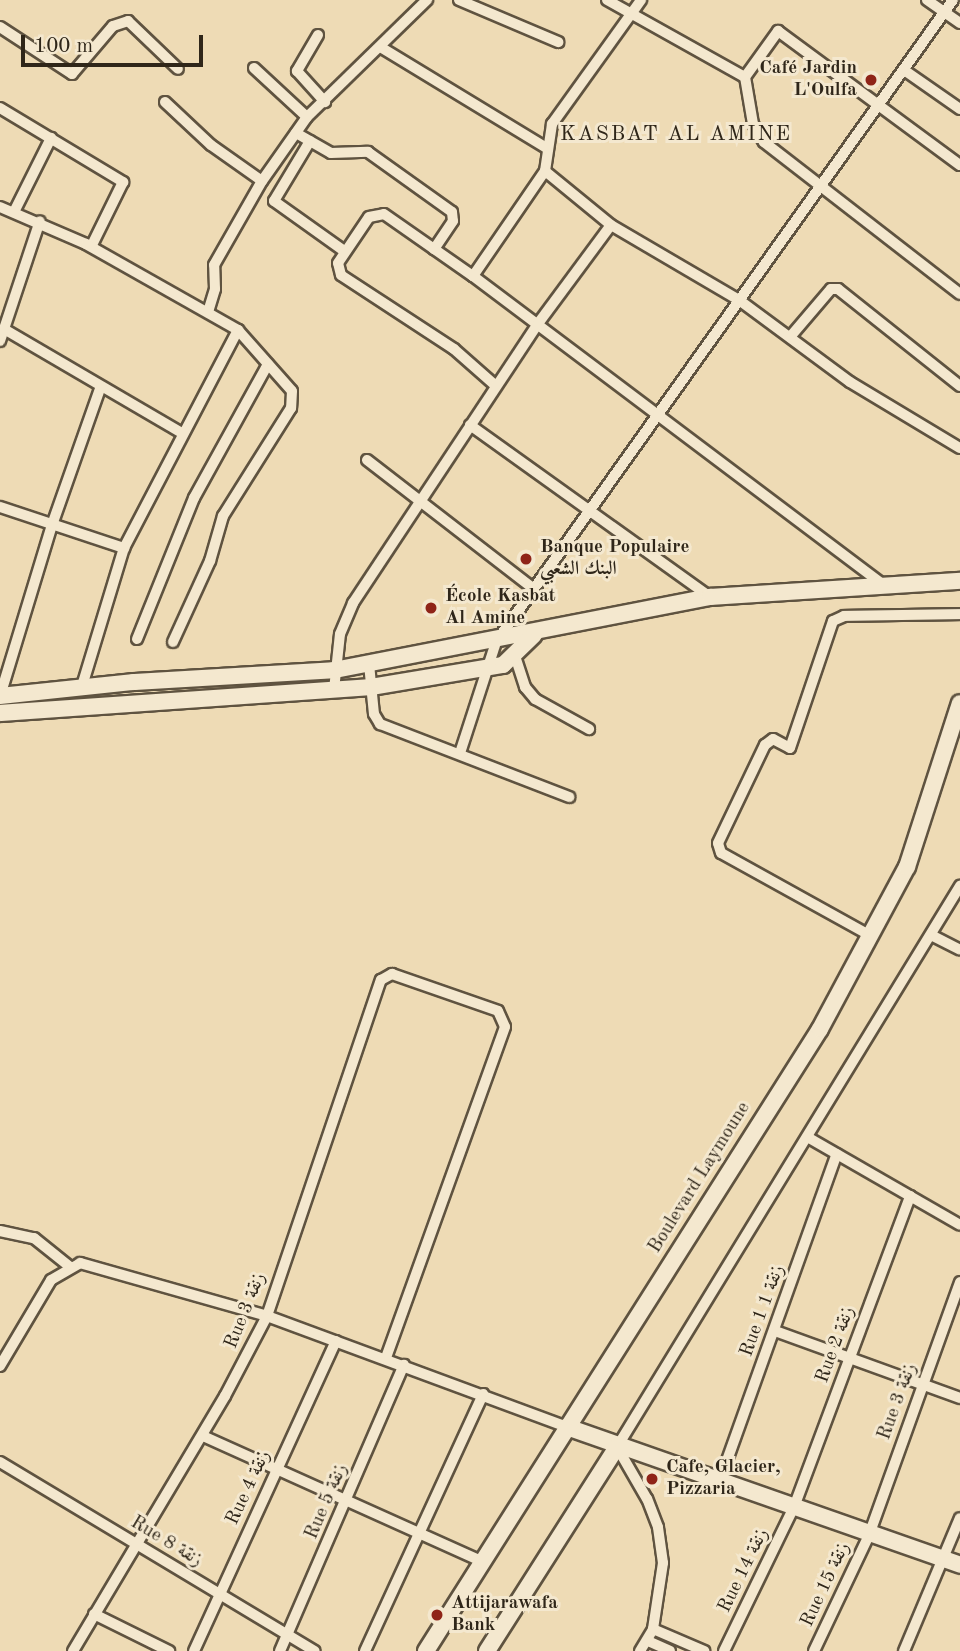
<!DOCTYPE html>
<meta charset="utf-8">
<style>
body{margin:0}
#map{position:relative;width:960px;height:1651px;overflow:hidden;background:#eedbb5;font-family:"Old Standard TT",Amiri,serif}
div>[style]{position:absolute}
.roads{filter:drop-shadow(2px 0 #5f5340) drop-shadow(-2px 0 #5f5340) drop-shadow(0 2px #5f5340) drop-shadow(0 -2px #5f5340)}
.street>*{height:10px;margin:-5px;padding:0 5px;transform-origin:5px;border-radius:5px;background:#f4e8cf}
.secondary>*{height:16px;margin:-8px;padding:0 8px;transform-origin:8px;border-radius:8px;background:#f4e8cf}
.dots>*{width:19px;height:19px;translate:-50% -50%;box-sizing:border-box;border:4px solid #f4e8cf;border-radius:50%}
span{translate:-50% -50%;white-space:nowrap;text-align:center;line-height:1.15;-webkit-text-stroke:6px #f4e8cf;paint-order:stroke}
.poi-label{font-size:19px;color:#2f2619;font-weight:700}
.right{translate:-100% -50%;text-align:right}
.left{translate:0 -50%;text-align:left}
.street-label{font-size:19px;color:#2f2619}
.neighbourhood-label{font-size:21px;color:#2f2619;letter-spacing:2px}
.scale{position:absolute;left:21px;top:35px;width:182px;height:32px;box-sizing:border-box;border:4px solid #2f2619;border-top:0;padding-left:9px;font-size:21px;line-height:24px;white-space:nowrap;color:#2f2619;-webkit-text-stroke:5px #f4e8cf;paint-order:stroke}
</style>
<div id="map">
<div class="roads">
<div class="street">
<div style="left:459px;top:0;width:108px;rotate:23deg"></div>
<div style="left:607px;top:0;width:158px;rotate:29.2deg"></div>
<div style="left:745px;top:77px;width:48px;rotate:80.3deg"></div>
<div style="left:753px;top:124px;width:21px;rotate:59deg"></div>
<div style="left:764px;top:142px;width:248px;rotate:37.8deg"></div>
<div style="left:927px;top:0;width:40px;rotate:34.9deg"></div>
<div style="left:0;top:27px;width:86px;rotate:33.1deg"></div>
<div style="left:72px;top:74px;width:63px;rotate:-49.5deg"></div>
<div style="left:113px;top:26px;width:16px;rotate:-18deg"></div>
<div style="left:128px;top:21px;width:69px;rotate:43.8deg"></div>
<div style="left:318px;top:35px;width:42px;rotate:120.3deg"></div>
<div style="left:297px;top:71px;width:42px;rotate:47.9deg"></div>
<div style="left:382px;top:48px;width:194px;rotate:31.3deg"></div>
<div style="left:254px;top:68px;width:72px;rotate:42.8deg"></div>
<div style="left:904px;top:70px;width:68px;rotate:34.9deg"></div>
<div style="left:745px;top:77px;width:57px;rotate:-54.3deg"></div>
<div style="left:778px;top:31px;width:226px;rotate:36.4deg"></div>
<div style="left:165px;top:102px;width:63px;rotate:43.1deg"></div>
<div style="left:211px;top:145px;width:62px;rotate:35.2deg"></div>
<div style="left:0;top:108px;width:144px;rotate:31deg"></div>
<div style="left:123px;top:182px;width:72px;rotate:116.2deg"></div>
<div style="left:296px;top:133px;width:40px;rotate:29.7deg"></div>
<div style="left:331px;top:153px;width:37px;rotate:-2deg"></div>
<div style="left:368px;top:152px;width:103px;rotate:35.5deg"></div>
<div style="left:452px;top:212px;width:9px;rotate:84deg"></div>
<div style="left:453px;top:221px;width:34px;rotate:124deg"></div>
<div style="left:310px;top:141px;width:70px;rotate:121deg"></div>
<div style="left:274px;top:201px;width:86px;rotate:35.5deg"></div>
<div style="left:545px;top:171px;width:85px;rotate:39.3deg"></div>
<div style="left:611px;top:225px;width:148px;rotate:30.4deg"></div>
<div style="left:739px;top:300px;width:138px;rotate:36.5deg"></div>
<div style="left:850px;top:382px;width:128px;rotate:31deg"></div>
<div style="left:0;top:207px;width:94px;rotate:23.3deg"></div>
<div style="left:86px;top:244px;width:175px;rotate:29.5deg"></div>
<div style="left:238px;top:330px;width:81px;rotate:48.5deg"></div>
<div style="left:292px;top:391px;width:17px;rotate:93deg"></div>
<div style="left:291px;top:408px;width:128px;rotate:122.2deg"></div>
<div style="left:223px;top:516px;width:47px;rotate:106.1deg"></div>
<div style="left:210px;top:561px;width:89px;rotate:114.6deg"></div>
<div style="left:14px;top:212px;width:83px;rotate:-63.4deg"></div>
<div style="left:473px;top:276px;width:127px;rotate:-55.6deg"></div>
<div style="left:545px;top:171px;width:48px;rotate:-81.5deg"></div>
<div style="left:552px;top:124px;width:153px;rotate:-54.3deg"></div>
<div style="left:208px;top:312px;width:24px;rotate:-73deg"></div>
<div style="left:215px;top:289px;width:24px;rotate:-92deg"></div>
<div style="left:214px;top:265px;width:97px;rotate:-60.3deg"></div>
<div style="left:262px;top:181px;width:78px;rotate:-54.9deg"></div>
<div style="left:307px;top:117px;width:168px;rotate:-44.3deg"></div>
<div style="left:4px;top:329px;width:206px;rotate:30.3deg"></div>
<div style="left:790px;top:337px;width:63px;rotate:-49.5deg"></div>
<div style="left:831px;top:289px;width:7px"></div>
<div style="left:838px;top:289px;width:156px;rotate:38.5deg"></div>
<div style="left:0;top:341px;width:126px;rotate:-71.6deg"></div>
<div style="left:496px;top:386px;width:56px;rotate:-138.6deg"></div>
<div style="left:454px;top:349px;width:135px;rotate:-146.8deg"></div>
<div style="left:341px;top:275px;width:12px;rotate:-104deg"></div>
<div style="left:338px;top:263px;width:55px;rotate:-56deg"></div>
<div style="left:369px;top:217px;width:15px;rotate:-11deg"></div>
<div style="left:384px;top:214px;width:108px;rotate:34.9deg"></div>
<div style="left:473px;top:276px;width:516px;rotate:36.96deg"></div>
<div style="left:470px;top:425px;width:295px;rotate:35.6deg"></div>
<div style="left:367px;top:460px;width:211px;rotate:37.7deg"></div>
<div style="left:0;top:507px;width:131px;rotate:18.3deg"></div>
<div style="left:137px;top:639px;width:152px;rotate:-68deg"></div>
<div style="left:194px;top:498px;width:153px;rotate:-61.1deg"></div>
<div style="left:515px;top:656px;width:33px;rotate:72deg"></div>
<div style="left:525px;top:687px;width:16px;rotate:50deg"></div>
<div style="left:535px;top:699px;width:62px;rotate:29.1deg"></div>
<div style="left:369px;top:664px;width:50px;rotate:84.3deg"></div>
<div style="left:374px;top:714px;width:12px;rotate:59deg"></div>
<div style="left:380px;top:724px;width:203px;rotate:21.1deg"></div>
<div style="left:82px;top:686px;width:144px;rotate:-73.1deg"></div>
<div style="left:124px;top:548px;width:246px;rotate:-62.4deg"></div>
<div style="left:334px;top:690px;width:56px;rotate:-83.9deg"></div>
<div style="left:340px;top:634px;width:34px;rotate:-67deg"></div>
<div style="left:353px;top:603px;width:333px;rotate:-56.5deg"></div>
<div style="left:537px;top:325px;width:124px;rotate:-53.5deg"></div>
<div style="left:0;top:696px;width:179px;rotate:-73.1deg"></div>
<div style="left:52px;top:525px;width:147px;rotate:-70.6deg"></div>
<div style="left:460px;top:753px;width:117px;rotate:-72deg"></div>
<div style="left:496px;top:642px;width:788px;rotate:-54.56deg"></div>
<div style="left:871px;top:936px;width:171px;rotate:-151deg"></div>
<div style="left:721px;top:853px;width:10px;rotate:-107deg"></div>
<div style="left:718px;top:843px;width:109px;rotate:-64.4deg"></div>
<div style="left:765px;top:745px;width:10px;rotate:-37deg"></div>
<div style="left:773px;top:739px;width:19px;rotate:28deg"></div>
<div style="left:790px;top:748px;width:134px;rotate:-71.3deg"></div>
<div style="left:833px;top:621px;width:12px;rotate:-24deg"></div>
<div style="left:844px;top:616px;width:116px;rotate:-1deg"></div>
<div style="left:933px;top:936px;width:30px;rotate:27deg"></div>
<div style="left:809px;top:1138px;width:174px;rotate:29.9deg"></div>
<div style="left:0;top:1231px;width:35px;rotate:12deg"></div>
<div style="left:34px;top:1238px;width:45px;rotate:38.7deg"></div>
<div style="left:775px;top:1331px;width:197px;rotate:19.9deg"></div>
<div style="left:0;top:1366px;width:100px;rotate:-59.3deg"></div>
<div style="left:51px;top:1280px;width:34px;rotate:-30deg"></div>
<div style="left:80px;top:1263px;width:194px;rotate:15.8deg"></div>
<div style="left:267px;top:1316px;width:320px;rotate:20.3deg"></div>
<div style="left:203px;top:1436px;width:307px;rotate:24.2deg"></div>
<div style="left:0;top:1462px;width:367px;rotate:31deg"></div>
<div style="left:720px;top:1480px;width:346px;rotate:-70.3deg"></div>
<div style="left:94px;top:1614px;width:84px;rotate:26.3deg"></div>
<div style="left:653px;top:1629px;width:56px;rotate:23.3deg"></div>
<div style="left:648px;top:1641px;width:24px;rotate:24deg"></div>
<div style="left:73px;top:1651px;width:297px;rotate:-59.2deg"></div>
<div style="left:225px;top:1396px;width:90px;rotate:-62.3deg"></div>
<div style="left:267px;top:1316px;width:355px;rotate:-71.3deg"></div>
<div style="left:381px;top:980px;width:13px;rotate:-29deg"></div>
<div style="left:392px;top:974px;width:112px;rotate:19.2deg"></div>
<div style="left:498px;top:1011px;width:17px;rotate:66deg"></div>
<div style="left:505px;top:1027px;width:352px;rotate:109.8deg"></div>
<div style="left:194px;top:1651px;width:341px;rotate:-65.4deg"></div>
<div style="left:280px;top:1651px;width:312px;rotate:-66.6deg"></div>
<div style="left:365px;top:1651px;width:283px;rotate:-65.3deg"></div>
<div style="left:640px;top:1651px;width:26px;rotate:-59deg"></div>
<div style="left:653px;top:1629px;width:67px;rotate:-81.4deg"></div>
<div style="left:663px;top:1563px;width:36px;rotate:-98deg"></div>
<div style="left:658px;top:1527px;width:30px;rotate:-111deg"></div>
<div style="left:647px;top:1499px;width:60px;rotate:-120deg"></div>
<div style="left:617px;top:1447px;width:658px;rotate:-58.56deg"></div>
<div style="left:724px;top:1651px;width:160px;rotate:-64.1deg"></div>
<div style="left:794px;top:1507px;width:332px;rotate:-69.5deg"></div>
<div style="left:814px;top:1651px;width:128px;rotate:-64.6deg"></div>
<div style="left:869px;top:1535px;width:269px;rotate:-70.2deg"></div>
<div style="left:904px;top:1651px;width:144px;rotate:-67.2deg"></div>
</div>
<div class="secondary">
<div style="left:0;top:696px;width:135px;rotate:-6deg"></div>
<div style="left:134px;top:682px;width:200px;rotate:-3.4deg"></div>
<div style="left:334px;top:670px;width:383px;rotate:-11deg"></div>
<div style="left:710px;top:597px;width:251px;rotate:-3.7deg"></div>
<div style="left:0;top:713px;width:372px;rotate:-4deg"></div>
<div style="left:371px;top:687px;width:134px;rotate:-9.5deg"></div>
<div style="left:503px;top:665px;width:43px;rotate:-44.1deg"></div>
<div style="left:567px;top:1427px;width:417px;rotate:19.3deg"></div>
<div style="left:426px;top:1651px;width:736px;rotate:-57.65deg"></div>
<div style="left:820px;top:1029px;width:184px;rotate:-61.8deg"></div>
<div style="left:907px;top:867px;width:172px;rotate:-72.1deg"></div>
<div style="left:487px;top:1651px;width:242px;rotate:-57.5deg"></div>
</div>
</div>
<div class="dots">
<div style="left:871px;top:80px;background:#8f2418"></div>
<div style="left:526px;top:559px;background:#8f2418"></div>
<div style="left:431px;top:608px;background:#8f2418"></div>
<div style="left:652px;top:1479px;background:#8f2418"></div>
<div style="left:437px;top:1615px;background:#8f2418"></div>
</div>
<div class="poi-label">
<span class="right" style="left:857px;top:80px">Café Jardin<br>L'Oulfa</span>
<span class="left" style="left:540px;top:559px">Banque Populaire<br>البنك الشعبي</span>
<span class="left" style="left:445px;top:608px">École Kasbat<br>Al Amine</span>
<span class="left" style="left:666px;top:1479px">Cafe, Glacier,<br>Pizzaria</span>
<span class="left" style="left:451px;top:1615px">Attijarawafa<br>Bank</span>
</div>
<div class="street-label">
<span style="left:700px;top:1178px;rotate:-58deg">Boulevard Laymoune</span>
<span style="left:246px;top:1311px;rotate:-68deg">Rue 3 زنقة</span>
<span style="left:763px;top:1311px;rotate:-70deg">Rue 1 زنقة 1</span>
<span style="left:836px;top:1345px;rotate:-70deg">Rue 2 زنقة</span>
<span style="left:898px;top:1402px;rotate:-70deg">Rue 3 زنقة</span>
<span style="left:249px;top:1488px;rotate:-65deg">Rue 4 زنقة</span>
<span style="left:327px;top:1502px;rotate:-67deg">Rue 5 زنقة</span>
<span style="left:166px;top:1542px;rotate:31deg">Rue 8 زنقة</span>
<span style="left:744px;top:1571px;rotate:-64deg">Rue 14 زنقة</span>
<span style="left:826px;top:1585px;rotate:-65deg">Rue 15 زنقة</span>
</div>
<div class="neighbourhood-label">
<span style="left:676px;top:135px">KASBAT AL AMINE</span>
</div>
<div class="scale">100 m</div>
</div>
